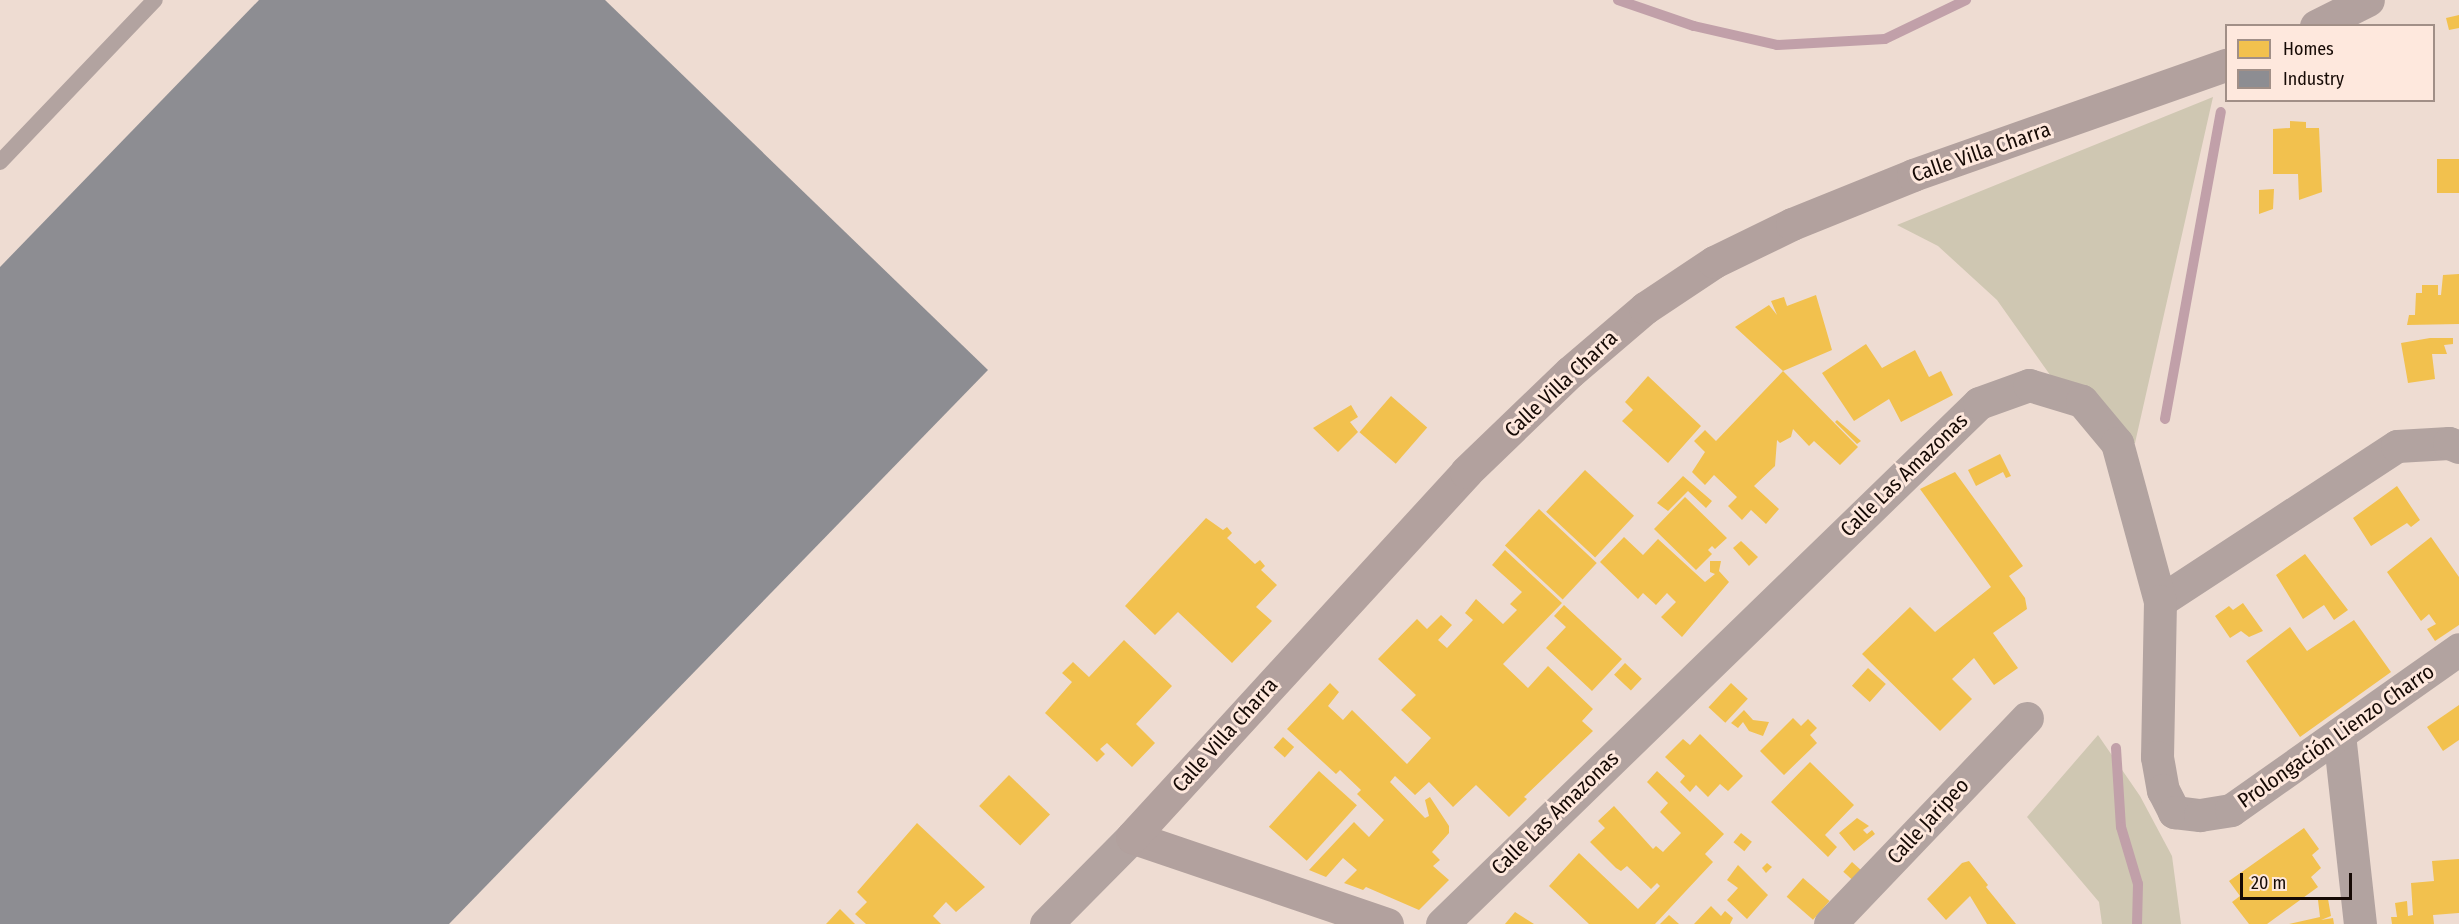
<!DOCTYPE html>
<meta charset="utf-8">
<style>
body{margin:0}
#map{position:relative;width:2459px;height:924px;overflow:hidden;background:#eedcd2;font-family:"Fira Sans Condensed",sans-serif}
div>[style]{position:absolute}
.green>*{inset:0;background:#cfc7b2}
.homes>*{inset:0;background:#f2c14e;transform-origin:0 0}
.industry>*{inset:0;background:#8d8d92}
.stream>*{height:10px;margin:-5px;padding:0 5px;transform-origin:5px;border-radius:5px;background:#c1a0a9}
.lane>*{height:16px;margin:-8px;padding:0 8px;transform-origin:8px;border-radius:8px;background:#b2a3a0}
.street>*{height:33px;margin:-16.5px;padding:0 16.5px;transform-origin:16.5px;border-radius:16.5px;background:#b2a3a0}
.secondary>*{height:33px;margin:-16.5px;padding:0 16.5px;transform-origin:16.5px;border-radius:16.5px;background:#b2a19e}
span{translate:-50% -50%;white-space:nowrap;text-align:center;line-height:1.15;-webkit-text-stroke:6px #fee8dd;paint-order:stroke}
.street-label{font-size:21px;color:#160a05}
.legend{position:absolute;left:2225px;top:24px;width:210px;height:78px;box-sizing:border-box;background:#fee8dd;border:2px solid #a18f87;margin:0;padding:8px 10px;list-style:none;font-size:18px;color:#160a05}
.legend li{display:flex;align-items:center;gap:12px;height:30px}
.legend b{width:30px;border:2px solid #a18f87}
.scale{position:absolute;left:2240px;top:873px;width:112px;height:27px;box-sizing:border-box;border:3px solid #160a05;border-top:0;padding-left:8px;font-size:18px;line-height:21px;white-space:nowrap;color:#160a05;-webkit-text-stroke:4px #fee8dd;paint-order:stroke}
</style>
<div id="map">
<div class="green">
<div style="clip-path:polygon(2213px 97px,2135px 443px,2117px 443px,2065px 396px,1997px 300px,1938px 246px,1897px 225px)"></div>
<div style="clip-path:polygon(2098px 735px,2140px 796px,2172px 856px,2181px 924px,2102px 924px,2099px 902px,2027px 817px)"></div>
</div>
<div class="homes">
<div style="clip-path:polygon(2459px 15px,2459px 28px,2449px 30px,2446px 18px)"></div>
<div style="clip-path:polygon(2290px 121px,2306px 122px,2306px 128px,2319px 128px,2322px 192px,2299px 200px,2298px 174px,2273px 174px,2273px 129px,2290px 128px)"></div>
<div style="left:2459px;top:159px;width:34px;height:22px;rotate:90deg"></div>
<div style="clip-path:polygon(2274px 189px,2273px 209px,2259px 214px,2259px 190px)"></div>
<div style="clip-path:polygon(2459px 274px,2459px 324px,2407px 325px,2409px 315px,2415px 315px,2416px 293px,2422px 293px,2422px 285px,2438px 285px,2438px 295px,2441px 295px,2443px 275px)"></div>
<div style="clip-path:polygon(1816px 295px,1832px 350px,1783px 371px,1735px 327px,1769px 305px,1777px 315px,1771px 301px,1784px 297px,1787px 306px)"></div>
<div style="clip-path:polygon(2430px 338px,2453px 338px,2453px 344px,2444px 345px,2447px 354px,2432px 354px,2435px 379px,2408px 383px,2401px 343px)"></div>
<div style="clip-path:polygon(1866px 344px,1882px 368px,1915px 350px,1929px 377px,1941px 371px,1953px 395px,1901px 422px,1889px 399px,1854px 421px,1822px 373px)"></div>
<div style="clip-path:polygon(1783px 371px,1858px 447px,1840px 465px,1814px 441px,1809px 446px,1793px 429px,1791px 437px,1780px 443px,1777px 440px,1775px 466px,1754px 486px,1779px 509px,1766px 524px,1751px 510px,1742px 520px,1728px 506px,1737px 497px,1714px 475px,1705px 485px,1692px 472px,1705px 452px,1694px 441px,1705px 430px,1716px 441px)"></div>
<div style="clip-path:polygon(1648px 376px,1701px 426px,1668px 463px,1622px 421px,1633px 410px,1625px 402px)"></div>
<div style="left:1391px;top:396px;width:48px;height:48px;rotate:41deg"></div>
<div style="clip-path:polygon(1351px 405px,1358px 417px,1350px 422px,1358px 432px,1338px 452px,1313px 428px)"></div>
<div style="clip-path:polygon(1837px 420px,1861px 441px,1857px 444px,1835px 422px)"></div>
<div style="clip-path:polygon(2000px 454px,2011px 476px,2006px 478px,2003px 472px,1976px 486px,1968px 470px)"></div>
<div style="left:1585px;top:470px;width:67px;height:57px;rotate:43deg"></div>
<div style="clip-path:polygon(1955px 472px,2023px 566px,2009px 576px,2025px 598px,2027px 609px,1993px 633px,2018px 668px,1994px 685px,1974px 658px,1952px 679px,1972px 699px,1940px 731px,1862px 654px,1910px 607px,1935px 632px,1991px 587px,1920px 489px)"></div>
<div style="clip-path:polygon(1683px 476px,1712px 501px,1706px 508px,1688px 491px,1668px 511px,1657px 503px)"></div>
<div style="clip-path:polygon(2397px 486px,2420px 520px,2411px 527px,2407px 523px,2371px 546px,2353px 518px)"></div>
<div style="clip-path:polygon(1685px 497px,1727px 538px,1715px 549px,1712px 546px,1708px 550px,1712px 554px,1696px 570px,1654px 529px)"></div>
<div style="left:1539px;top:509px;width:79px;height:50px;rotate:43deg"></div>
<div style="clip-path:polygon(1206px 518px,1223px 530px,1227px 527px,1232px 533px,1227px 538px,1255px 564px,1260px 560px,1265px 566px,1261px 570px,1277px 585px,1256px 607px,1272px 621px,1232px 663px,1178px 612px,1155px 635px,1125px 606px)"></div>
<div style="clip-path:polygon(1624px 537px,1643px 555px,1658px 539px,1705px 582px,1715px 574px,1710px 572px,1710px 561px,1721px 561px,1719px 571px,1729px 582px,1682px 637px,1661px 617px,1676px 602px,1667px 593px,1656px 605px,1643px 593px,1638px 599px,1600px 562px)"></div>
<div style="clip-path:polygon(2431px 537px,2459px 577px,2459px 625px,2435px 641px,2427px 629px,2436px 624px,2429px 614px,2421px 621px,2387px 572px)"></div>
<div style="clip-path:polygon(1741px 541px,1758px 557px,1749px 566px,1733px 548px)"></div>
<div style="clip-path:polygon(1505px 550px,1562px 603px,1503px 664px,1528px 688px,1548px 666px,1593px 709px,1582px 721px,1593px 731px,1524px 797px,1527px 799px,1509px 817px,1476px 785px,1453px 807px,1429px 782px,1415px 795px,1395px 776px,1390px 782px,1425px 818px,1429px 816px,1425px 800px,1430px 797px,1449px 826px,1449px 833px,1432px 852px,1440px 860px,1433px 866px,1449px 880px,1419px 910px,1366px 887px,1363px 890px,1344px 883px,1357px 870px,1343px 858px,1326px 877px,1309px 870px,1354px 822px,1369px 837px,1384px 820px,1357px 794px,1361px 790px,1340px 770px,1336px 774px,1287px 729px,1330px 683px,1339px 692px,1328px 706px,1343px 720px,1352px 710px,1407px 764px,1431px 738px,1401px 710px,1416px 695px,1378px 659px,1417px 619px,1427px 629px,1441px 615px,1452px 625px,1438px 640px,1447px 648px,1473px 620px,1465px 613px,1476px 599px,1503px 624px,1517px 610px,1510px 604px,1522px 592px,1492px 565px)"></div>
<div style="clip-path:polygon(2305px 554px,2348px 610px,2334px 620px,2324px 605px,2303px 619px,2276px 575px)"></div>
<div style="clip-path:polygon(2243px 603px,2263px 631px,2249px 637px,2241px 631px,2230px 638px,2215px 616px,2229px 606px,2233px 610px)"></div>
<div style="clip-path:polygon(1564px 605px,1622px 659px,1592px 691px,1546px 648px,1566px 627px,1554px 616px)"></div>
<div style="clip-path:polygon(2354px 620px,2391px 672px,2300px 737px,2246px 661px,2290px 627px,2307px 651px)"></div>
<div style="clip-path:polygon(1124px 640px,1172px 686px,1136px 724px,1155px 743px,1132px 767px,1107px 743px,1100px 749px,1105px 754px,1097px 762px,1045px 713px,1072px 682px,1062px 673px,1073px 662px,1089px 677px)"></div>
<div style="left:1625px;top:663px;width:23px;height:16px;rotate:43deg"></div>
<div style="left:1868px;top:668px;width:24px;height:24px;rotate:42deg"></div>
<div style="left:1731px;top:683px;width:23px;height:33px;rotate:43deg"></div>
<div style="clip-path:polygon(2459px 705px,2459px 740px,2443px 751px,2427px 727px)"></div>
<div style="clip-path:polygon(1744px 710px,1753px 720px,1769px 722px,1763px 736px,1749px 731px,1743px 722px,1738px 728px,1731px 723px)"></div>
<div style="clip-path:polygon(1793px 718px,1801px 726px,1808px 719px,1817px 728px,1810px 735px,1817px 743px,1784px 775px,1760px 751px)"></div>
<div style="clip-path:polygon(1700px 734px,1743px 776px,1728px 791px,1720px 784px,1708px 797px,1696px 785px,1690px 792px,1680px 782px,1685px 776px,1665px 757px,1683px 739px,1690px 745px)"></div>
<div style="left:1283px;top:737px;width:15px;height:14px;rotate:42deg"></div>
<div style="clip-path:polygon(1810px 762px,1854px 805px,1825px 835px,1837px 847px,1828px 857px,1771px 802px)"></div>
<div style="left:1319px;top:771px;width:51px;height:75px;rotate:42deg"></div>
<div style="clip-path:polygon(1657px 771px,1724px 834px,1705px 854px,1713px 862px,1655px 924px,1589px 924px,1549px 886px,1579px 853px,1638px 909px,1660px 886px,1657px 883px,1651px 889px,1627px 866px,1621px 871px,1616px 868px,1590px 842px,1605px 828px,1598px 821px,1614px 806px,1653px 849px,1656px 846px,1663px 852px,1681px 833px,1660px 812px,1668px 803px,1647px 782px)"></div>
<div style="left:1009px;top:775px;width:57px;height:43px;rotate:44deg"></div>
<div style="clip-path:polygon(1857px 818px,1869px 826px,1863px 830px,1867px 834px,1872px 830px,1875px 834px,1854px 851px,1839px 833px)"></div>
<div style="clip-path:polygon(917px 823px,985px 887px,956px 912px,946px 902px,933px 916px,941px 924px,866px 924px,855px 914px,867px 902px,857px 892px)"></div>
<div style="clip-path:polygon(2304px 828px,2319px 849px,2312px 855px,2321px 868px,2311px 877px,2318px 887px,2267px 924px,2249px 924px,2232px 902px,2240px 896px,2229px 881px)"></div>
<div style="left:1741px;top:833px;width:14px;height:12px;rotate:39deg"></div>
<div style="clip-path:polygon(2459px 859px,2459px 913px,2433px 915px,2434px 924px,2392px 924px,2391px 917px,2397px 917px,2395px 903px,2407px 901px,2408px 916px,2413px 915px,2411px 883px,2434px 881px,2432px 861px)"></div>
<div style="clip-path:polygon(1969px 861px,1988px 885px,1986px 887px,2016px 924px,1987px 924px,1970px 896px,1946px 920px,1927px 899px,1962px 863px)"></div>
<div style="left:1852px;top:862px;width:15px;height:13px;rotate:42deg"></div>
<div style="clip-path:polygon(1767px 863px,1772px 867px,1766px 873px,1762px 868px)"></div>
<div style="clip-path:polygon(1738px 865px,1768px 895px,1747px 919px,1727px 900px,1738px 888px,1727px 880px)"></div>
<div style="left:1803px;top:878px;width:35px;height:25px;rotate:41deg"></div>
<div style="clip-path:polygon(2328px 899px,2331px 916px,2321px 920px,2333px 918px,2334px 924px,2289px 924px,2320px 917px,2318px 900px)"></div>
<div style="clip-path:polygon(1711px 906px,1721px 916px,1725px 911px,1733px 918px,1730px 924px,1694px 924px)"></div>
<div style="clip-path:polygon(840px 909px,855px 924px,826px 924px)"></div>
<div style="clip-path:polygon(1515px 912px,1534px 924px,1505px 924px)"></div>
<div style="clip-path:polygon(1669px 915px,1679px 924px,1660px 924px)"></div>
</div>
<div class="industry">
<div style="clip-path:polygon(259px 0,605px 0,988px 370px,449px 924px,0 924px,0 267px)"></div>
</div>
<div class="stream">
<div style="left:1618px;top:0;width:80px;rotate:18.9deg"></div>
<div style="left:1694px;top:26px;width:85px;rotate:12.9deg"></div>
<div style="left:1777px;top:45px;width:108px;rotate:-3.2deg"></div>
<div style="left:1885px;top:39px;width:90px;rotate:-25.7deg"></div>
<div style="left:2165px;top:419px;width:312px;rotate:-79.7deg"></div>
<div style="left:2116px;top:748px;width:79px;rotate:86.4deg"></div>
<div style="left:2121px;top:827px;width:59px;rotate:73.4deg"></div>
<div style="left:2138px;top:884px;width:40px;rotate:91.4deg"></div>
</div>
<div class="lane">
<div style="left:0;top:162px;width:224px;rotate:-46.3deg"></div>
</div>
<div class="street">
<div style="left:2160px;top:601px;width:283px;rotate:-33.2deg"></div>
<div style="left:2397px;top:446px;width:52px;rotate:-3.3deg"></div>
<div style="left:2449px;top:443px;width:11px;rotate:22deg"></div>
<div style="left:2339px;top:734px;width:191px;rotate:83.7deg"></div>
<div style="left:1046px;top:924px;width:122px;rotate:-45.3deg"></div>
<div style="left:1442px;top:924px;width:748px;rotate:-44.13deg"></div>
<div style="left:1979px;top:403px;width:53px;rotate:-19.8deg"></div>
<div style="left:2029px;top:385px;width:55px;rotate:16.8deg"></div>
<div style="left:2082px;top:401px;width:55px;rotate:50.2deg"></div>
<div style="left:2117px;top:443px;width:164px;rotate:74.8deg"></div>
<div style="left:2160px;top:601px;width:156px;rotate:91.1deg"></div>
<div style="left:2157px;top:757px;width:34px;rotate:80deg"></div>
<div style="left:2163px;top:790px;width:25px;rotate:63deg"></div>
<div style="left:2174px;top:812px;width:26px;rotate:7deg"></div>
<div style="left:2200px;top:815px;width:31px;rotate:-9deg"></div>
<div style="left:2231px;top:810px;width:279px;rotate:-35.2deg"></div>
<div style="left:1830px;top:924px;width:285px;rotate:-46.3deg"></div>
</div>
<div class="secondary">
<div style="left:2316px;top:26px;width:58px;rotate:-26.6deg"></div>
<div style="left:1387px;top:924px;width:269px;rotate:-161.2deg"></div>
<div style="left:1132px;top:837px;width:495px;rotate:-47.5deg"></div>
<div style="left:1466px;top:472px;width:144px;rotate:-43.9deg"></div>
<div style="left:1570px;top:372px;width:99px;rotate:-40.5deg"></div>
<div style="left:1645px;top:308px;width:83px;rotate:-33.7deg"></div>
<div style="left:1714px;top:262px;width:87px;rotate:-26deg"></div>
<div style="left:1792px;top:224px;width:131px;rotate:-22deg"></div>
<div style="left:1913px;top:175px;width:332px;rotate:-19.4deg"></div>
</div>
<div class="street-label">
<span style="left:1981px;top:152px;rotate:-19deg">Calle Villa Charra</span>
<span style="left:1561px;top:384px;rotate:-43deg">Calle Villa Charra</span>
<span style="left:1904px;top:475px;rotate:-44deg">Calle Las Amazonas</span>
<span style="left:1225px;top:735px;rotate:-48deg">Calle Villa Charra</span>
<span style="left:2336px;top:736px;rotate:-35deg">Prolongación Lienzo Charro</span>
<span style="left:1555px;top:813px;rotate:-44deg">Calle Las Amazonas</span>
<span style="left:1928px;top:821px;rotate:-47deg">Calle Jaripeo</span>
</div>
<ul class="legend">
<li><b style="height:16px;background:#f2c14e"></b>Homes</li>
<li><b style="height:16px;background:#8d8d92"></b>Industry</li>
</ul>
<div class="scale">20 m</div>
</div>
